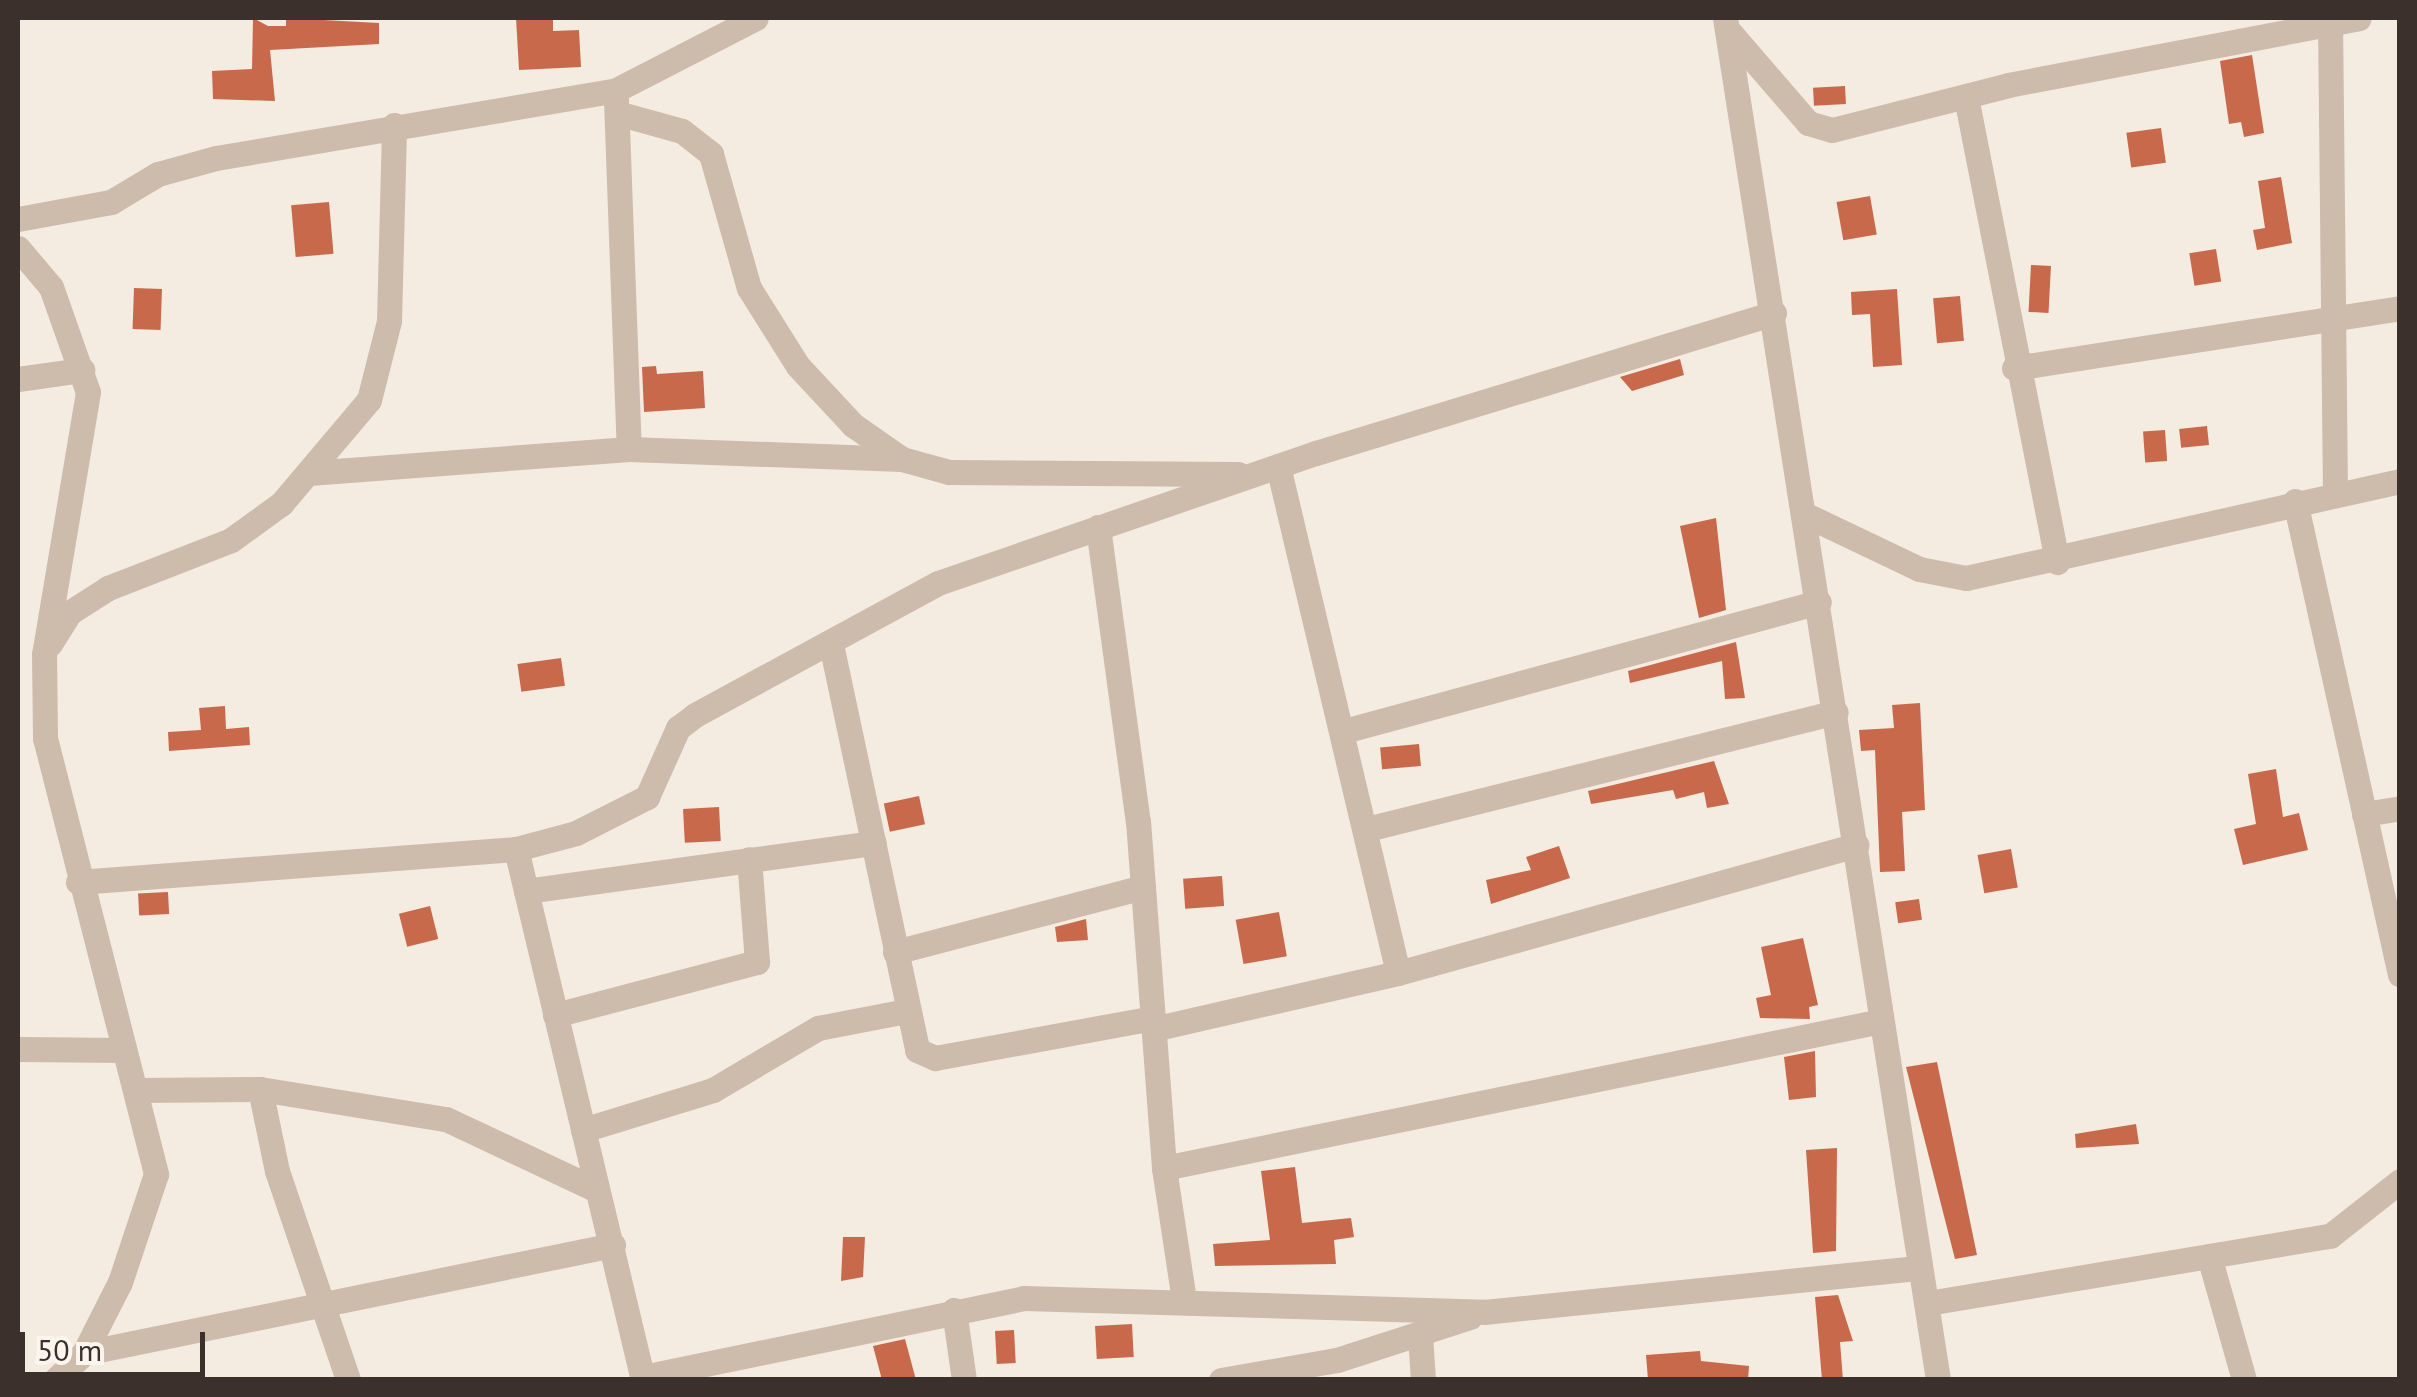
<!DOCTYPE html>
<style>
body{margin:0}
#map{position:relative;width:2417px;height:1397px;overflow:hidden;background:#f4ebe1;font-family:"PT Sans",sans-serif}
div>[style]{position:absolute}
.building>*{inset:0;background:#c8694b;transform-origin:0 0}
.minor>*{height:25px;margin:-12.5px;padding:0 12.5px;transform-origin:12.5px;border-radius:12.5px;background:#cdbbac}
.tertiary>*{height:25px;margin:-12.5px;padding:0 12.5px;transform-origin:12.5px;border-radius:12.5px;background:#cdbbac}
span{translate:-50% -50%;white-space:nowrap;text-align:center;line-height:1.15;-webkit-text-stroke:8px #fbf5ee;paint-order:stroke}
.frame{position:absolute;inset:0;border:20px solid #3b302b;pointer-events:none}
.scale{position:absolute;left:20px;top:1332px;width:185px;height:45px;box-sizing:border-box;border:5px solid #3b302b;border-top:0;padding-left:12px;font-size:30px;line-height:35px;white-space:nowrap;color:#3b302b;-webkit-text-stroke:8px #fbf5ee;paint-order:stroke}
</style>
<div id="map">
<div class="building">
<div style="clip-path:polygon(253px 18px,268px 26px,286px 26px,286px 18px,379px 23px,379px 44px,270px 50px,275px 101px,213px 99px,212px 71px,252px 69px)"></div>
<div style="clip-path:polygon(516px 18px,553px 18px,553px 31px,579px 30px,581px 67px,519px 70px)"></div>
<div style="clip-path:polygon(2252px 55px,2264px 133px,2244px 137px,2241px 122px,2229px 124px,2220px 61px)"></div>
<div style="left:1845px;top:86px;width:18px;height:32px;rotate:87deg"></div>
<div style="left:2161px;top:128px;width:35px;height:35px;rotate:82deg"></div>
<div style="clip-path:polygon(2281px 177px,2292px 243px,2257px 250px,2253px 230px,2265px 228px,2258px 181px)"></div>
<div style="left:1870px;top:196px;width:39px;height:34px;rotate:80deg"></div>
<div style="left:329px;top:202px;width:52px;height:38px;rotate:85deg"></div>
<div style="left:2216px;top:249px;width:33px;height:27px;rotate:81deg"></div>
<div style="left:2031px;top:265px;width:20px;height:47px;rotate:3deg"></div>
<div style="left:134px;top:288px;width:28px;height:41px;rotate:2deg"></div>
<div style="clip-path:polygon(1897px 289px,1902px 365px,1873px 367px,1870px 314px,1852px 315px,1851px 292px)"></div>
<div style="left:1960px;top:296px;width:45px;height:27px;rotate:85deg"></div>
<div style="clip-path:polygon(1680px 359px,1684px 375px,1632px 391px,1620px 377px)"></div>
<div style="clip-path:polygon(656px 366px,657px 374px,703px 371px,705px 408px,644px 412px,642px 367px)"></div>
<div style="left:2207px;top:426px;width:19px;height:28px;rotate:84deg"></div>
<div style="left:2165px;top:430px;width:31px;height:22px;rotate:86deg"></div>
<div style="clip-path:polygon(1716px 518px,1726px 610px,1699px 618px,1680px 526px)"></div>
<div style="clip-path:polygon(1736px 642px,1745px 698px,1725px 699px,1722px 661px,1630px 683px,1628px 671px)"></div>
<div style="left:561px;top:658px;width:28px;height:44px;rotate:82deg"></div>
<div style="clip-path:polygon(1920px 703px,1925px 810px,1902px 812px,1905px 871px,1880px 872px,1875px 750px,1861px 751px,1859px 730px,1894px 728px,1892px 705px)"></div>
<div style="clip-path:polygon(225px 706px,226px 729px,249px 727px,250px 745px,169px 751px,168px 732px,201px 730px,199px 708px)"></div>
<div style="left:1419px;top:744px;width:22px;height:39px;rotate:85deg"></div>
<div style="clip-path:polygon(1714px 761px,1729px 804px,1707px 808px,1704px 792px,1676px 799px,1673px 790px,1591px 804px,1588px 791px)"></div>
<div style="clip-path:polygon(2276px 769px,2283px 817px,2299px 813px,2308px 850px,2243px 865px,2234px 829px,2256px 824px,2248px 774px)"></div>
<div style="left:919px;top:796px;width:29px;height:36px;rotate:78deg"></div>
<div style="left:719px;top:807px;width:34px;height:36px;rotate:87deg"></div>
<div style="clip-path:polygon(1559px 846px,1570px 878px,1491px 904px,1486px 880px,1531px 870px,1526px 857px)"></div>
<div style="left:2011px;top:849px;width:39px;height:34px;rotate:80deg"></div>
<div style="left:1222px;top:876px;width:30px;height:39px;rotate:86deg"></div>
<div style="left:168px;top:892px;width:22px;height:30px;rotate:87deg"></div>
<div style="left:1919px;top:899px;width:21px;height:24px;rotate:82deg"></div>
<div style="left:430px;top:906px;width:34px;height:32px;rotate:76deg"></div>
<div style="left:1279px;top:912px;width:45px;height:44px;rotate:80deg"></div>
<div style="clip-path:polygon(1086px 919px,1088px 940px,1057px 942px,1055px 927px)"></div>
<div style="clip-path:polygon(1803px 938px,1818px 1005px,1809px 1007px,1810px 1019px,1760px 1018px,1756px 998px,1771px 995px,1761px 947px)"></div>
<div style="clip-path:polygon(1815px 1051px,1816px 1097px,1789px 1100px,1784px 1057px)"></div>
<div style="clip-path:polygon(1937px 1062px,1977px 1255px,1955px 1259px,1906px 1067px)"></div>
<div style="clip-path:polygon(2136px 1124px,2139px 1144px,2076px 1148px,2075px 1134px)"></div>
<div style="clip-path:polygon(1837px 1148px,1836px 1251px,1813px 1253px,1806px 1150px)"></div>
<div style="clip-path:polygon(1295px 1167px,1302px 1223px,1351px 1218px,1354px 1237px,1334px 1240px,1336px 1264px,1215px 1266px,1213px 1244px,1270px 1240px,1261px 1171px)"></div>
<div style="clip-path:polygon(843px 1237px,865px 1237px,863px 1277px,841px 1281px)"></div>
<div style="clip-path:polygon(1838px 1295px,1853px 1341px,1840px 1342px,1843px 1380px,1822px 1380px,1815px 1297px)"></div>
<div style="left:1132px;top:1324px;width:33px;height:37px;rotate:87deg"></div>
<div style="left:1014px;top:1330px;width:33px;height:19px;rotate:87deg"></div>
<div style="clip-path:polygon(905px 1339px,916px 1380px,882px 1380px,873px 1346px)"></div>
<div style="clip-path:polygon(1700px 1351px,1701px 1361px,1749px 1366px,1748px 1380px,1648px 1380px,1646px 1355px)"></div>
</div>
<div class="minor">
<div style="left:2330px;top:18px;width:472px;rotate:89.4deg"></div>
<div style="left:1727px;top:29px;width:124px;rotate:49.2deg"></div>
<div style="left:1808px;top:123px;width:25px;rotate:16deg"></div>
<div style="left:1832px;top:130px;width:182px;rotate:-14.3deg"></div>
<div style="left:2008px;top:85px;width:357px;rotate:-10.8deg"></div>
<div style="left:1966px;top:97px;width:474px;rotate:78.9deg"></div>
<div style="left:616px;top:100px;width:349px;rotate:87.9deg"></div>
<div style="left:617px;top:113px;width:67px;rotate:15.5deg"></div>
<div style="left:682px;top:131px;width:37px;rotate:38deg"></div>
<div style="left:711px;top:154px;width:139px;rotate:74.2deg"></div>
<div style="left:749px;top:288px;width:92px;rotate:57.9deg"></div>
<div style="left:798px;top:366px;width:81px;rotate:47deg"></div>
<div style="left:853px;top:425px;width:60px;rotate:34.8deg"></div>
<div style="left:902px;top:459px;width:49px;rotate:15.5deg"></div>
<div style="left:949px;top:472px;width:289px;rotate:0.4deg"></div>
<div style="left:18px;top:219px;width:95px;rotate:-10.4deg"></div>
<div style="left:111px;top:202px;width:55px;rotate:-30.8deg"></div>
<div style="left:158px;top:174px;width:60px;rotate:-15.4deg"></div>
<div style="left:216px;top:158px;width:406px;rotate:-9.6deg"></div>
<div style="left:616px;top:90px;width:157px;rotate:-27.2deg"></div>
<div style="left:18px;top:248px;width:51px;rotate:49.8deg"></div>
<div style="left:51px;top:287px;width:111px;rotate:70.6deg"></div>
<div style="left:88px;top:392px;width:266px;rotate:99.5deg"></div>
<div style="left:44px;top:654px;width:84px;rotate:89.3deg"></div>
<div style="left:45px;top:738px;width:450px;rotate:75.7deg"></div>
<div style="left:156px;top:1174px;width:114px;rotate:108.4deg"></div>
<div style="left:120px;top:1282px;width:80px;rotate:116.9deg"></div>
<div style="left:84px;top:1353px;width:40px;rotate:137deg"></div>
<div style="left:2014px;top:368px;width:391px;rotate:-8.8deg"></div>
<div style="left:18px;top:379px;width:65px;rotate:-8deg"></div>
<div style="left:1278px;top:466px;width:521px;rotate:76.68deg"></div>
<div style="left:309px;top:473px;width:321px;rotate:-4.3deg"></div>
<div style="left:629px;top:449px;width:273px;rotate:2.1deg"></div>
<div style="left:2295px;top:501px;width:485px;rotate:77.5deg"></div>
<div style="left:1806px;top:515px;width:125px;rotate:25.5deg"></div>
<div style="left:1919px;top:569px;width:48px;rotate:10.8deg"></div>
<div style="left:1966px;top:578px;width:445px;rotate:-12.6deg"></div>
<div style="left:1098px;top:527px;width:297px;rotate:82.3deg"></div>
<div style="left:1138px;top:821px;width:348px;rotate:85.7deg"></div>
<div style="left:1164px;top:1168px;width:134px;rotate:81.4deg"></div>
<div style="left:50px;top:644px;width:36px;rotate:-58deg"></div>
<div style="left:69px;top:613px;width:46px;rotate:-32.7deg"></div>
<div style="left:108px;top:588px;width:132px;rotate:-21.3deg"></div>
<div style="left:231px;top:540px;width:62px;rotate:-35.8deg"></div>
<div style="left:281px;top:504px;width:136px;rotate:-49.8deg"></div>
<div style="left:369px;top:400px;width:81px;rotate:-75.8deg"></div>
<div style="left:389px;top:321px;width:196px;rotate:-88.5deg"></div>
<div style="left:831px;top:644px;width:415px;rotate:78deg"></div>
<div style="left:917px;top:1050px;width:20px;rotate:24deg"></div>
<div style="left:935px;top:1058px;width:222px;rotate:-10.4deg"></div>
<div style="left:1344px;top:731px;width:492px;rotate:-15.2deg"></div>
<div style="left:2364px;top:814px;width:36px;rotate:-9deg"></div>
<div style="left:1367px;top:829px;width:483px;rotate:-14deg"></div>
<div style="left:516px;top:849px;width:546px;rotate:76.55deg"></div>
<div style="left:78px;top:882px;width:439px;rotate:-4.3deg"></div>
<div style="left:516px;top:849px;width:62px;rotate:-14.9deg"></div>
<div style="left:576px;top:833px;width:80px;rotate:-26.9deg"></div>
<div style="left:647px;top:797px;width:76px;rotate:-65.8deg"></div>
<div style="left:678px;top:728px;width:21px;rotate:-37deg"></div>
<div style="left:695px;top:715px;width:277px;rotate:-28.5deg"></div>
<div style="left:938px;top:583px;width:400px;rotate:-19deg"></div>
<div style="left:1316px;top:453px;width:479px;rotate:-17deg"></div>
<div style="left:526px;top:891px;width:351px;rotate:-7.9deg"></div>
<div style="left:895px;top:952px;width:256px;rotate:-14.7deg"></div>
<div style="left:555px;top:1015px;width:209px;rotate:-14.7deg"></div>
<div style="left:757px;top:962px;width:103px;rotate:-94.4deg"></div>
<div style="left:1153px;top:1029px;width:251px;rotate:-12.9deg"></div>
<div style="left:1398px;top:973px;width:476px;rotate:-15.6deg"></div>
<div style="left:18px;top:1049px;width:105px;rotate:0.5deg"></div>
<div style="left:260px;top:1089px;width:84px;rotate:78.3deg"></div>
<div style="left:277px;top:1171px;width:221px;rotate:71.2deg"></div>
<div style="left:137px;top:1090px;width:123px;rotate:-0.5deg"></div>
<div style="left:260px;top:1089px;width:188px;rotate:9.2deg"></div>
<div style="left:446px;top:1119px;width:167px;rotate:25.2deg"></div>
<div style="left:583px;top:1130px;width:136px;rotate:-17.1deg"></div>
<div style="left:713px;top:1090px;width:122px;rotate:-30.6deg"></div>
<div style="left:818px;top:1028px;width:90px;rotate:-10.9deg"></div>
<div style="left:1164px;top:1168px;width:732px;rotate:-11.59deg"></div>
<div style="left:2209px;top:1256px;width:129px;rotate:74.2deg"></div>
<div style="left:1928px;top:1303px;width:408px;rotate:-9.5deg"></div>
<div style="left:2330px;top:1236px;width:89px;rotate:-38.2deg"></div>
<div style="left:954px;top:1310px;width:71px;rotate:81.9deg"></div>
<div style="left:1420px;top:1335px;width:45px;rotate:86.2deg"></div>
<div style="left:84px;top:1353px;width:540px;rotate:-11.54deg"></div>
<div style="left:643px;top:1377px;width:389px;rotate:-11.7deg"></div>
<div style="left:1024px;top:1298px;width:460px;rotate:1.7deg"></div>
<div style="left:1484px;top:1312px;width:438px;rotate:-5.8deg"></div>
<div style="left:1221px;top:1380px;width:118px;rotate:-9.8deg"></div>
<div style="left:1337px;top:1360px;width:140px;rotate:-17.9deg"></div>
</div>
<div class="tertiary">
<div style="left:1725px;top:18px;width:1379px;rotate:81.11deg"></div>
</div>
<div class="frame"></div>
<div class="scale">50 m</div>
</div>
